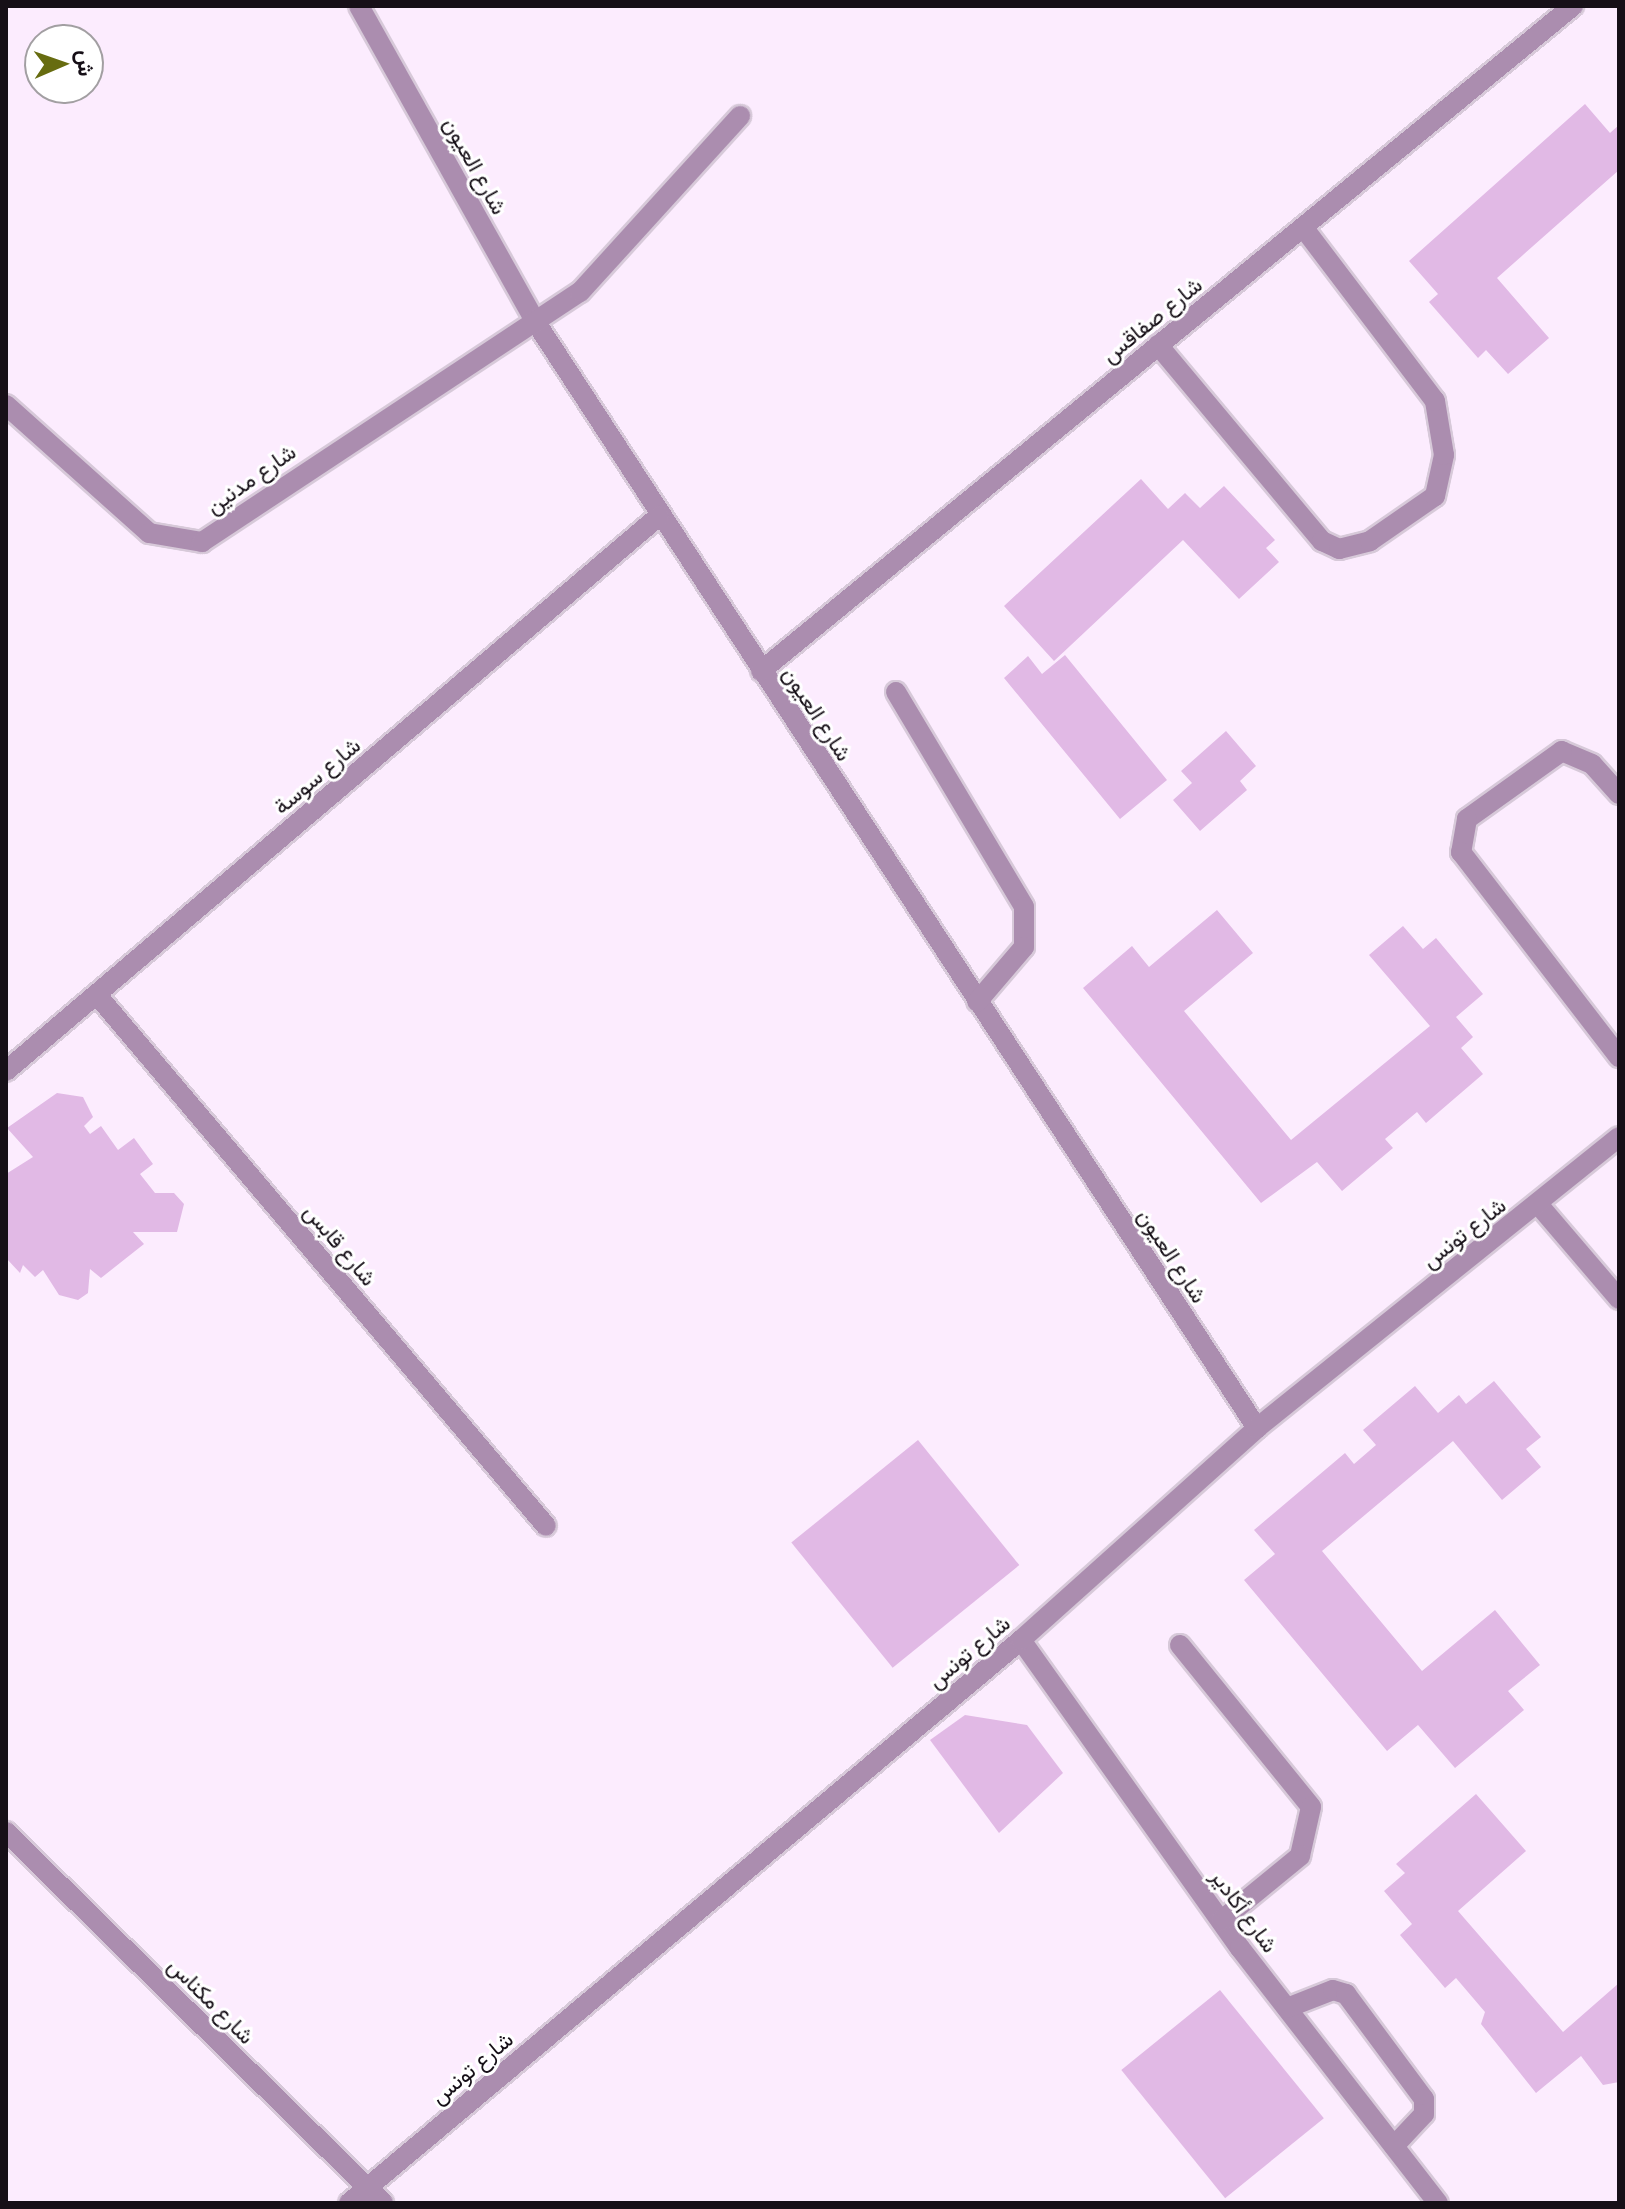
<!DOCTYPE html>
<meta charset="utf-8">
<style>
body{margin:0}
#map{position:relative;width:1625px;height:2209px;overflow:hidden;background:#fcecfe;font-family:"Titillium Web",Vazirmatn,sans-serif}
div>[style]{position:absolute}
.building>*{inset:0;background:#e1b9e5;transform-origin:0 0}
.roads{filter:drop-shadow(2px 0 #d7c9d9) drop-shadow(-2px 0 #d7c9d9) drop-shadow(0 2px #d7c9d9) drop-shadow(0 -2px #d7c9d9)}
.minor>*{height:20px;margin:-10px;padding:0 10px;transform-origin:10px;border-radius:10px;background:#ab8daf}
span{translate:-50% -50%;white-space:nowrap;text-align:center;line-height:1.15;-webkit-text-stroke:6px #fff;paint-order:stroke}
.street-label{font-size:22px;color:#160f17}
.frame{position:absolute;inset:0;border:8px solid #160f17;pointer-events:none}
.north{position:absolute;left:24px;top:24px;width:80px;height:80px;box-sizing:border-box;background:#fff;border:2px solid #a29fa2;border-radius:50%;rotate:88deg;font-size:22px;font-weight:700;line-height:32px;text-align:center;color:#160f17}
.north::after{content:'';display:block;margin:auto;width:28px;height:36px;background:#676c10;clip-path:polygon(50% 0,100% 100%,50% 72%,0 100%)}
</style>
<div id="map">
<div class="building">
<div style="clip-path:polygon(1585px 104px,1610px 133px,1619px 125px,1619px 170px,1497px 278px,1549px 338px,1508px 374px,1486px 350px,1478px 358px,1429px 302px,1438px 294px,1409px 261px)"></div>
<div style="clip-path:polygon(1141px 479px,1168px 509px,1185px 493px,1200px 508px,1224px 486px,1275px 540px,1266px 548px,1279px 562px,1239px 599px,1183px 540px,1054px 661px,1004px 606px)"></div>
<div style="clip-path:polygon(1065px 655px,1167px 780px,1120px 819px,1004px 678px,1028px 656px,1042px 674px)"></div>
<div style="clip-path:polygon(1226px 731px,1256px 766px,1240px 781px,1247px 790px,1200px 831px,1173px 800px,1192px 783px,1181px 771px)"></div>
<div style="clip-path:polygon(1217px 910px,1253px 953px,1184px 1011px,1291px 1140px,1430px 1026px,1369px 955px,1403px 926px,1423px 949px,1436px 938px,1483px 994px,1456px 1017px,1473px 1037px,1461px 1048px,1483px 1074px,1426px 1123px,1417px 1112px,1385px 1139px,1393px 1148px,1342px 1191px,1317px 1162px,1261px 1203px,1083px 988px,1132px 946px,1149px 967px)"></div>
<div style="clip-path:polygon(57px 1093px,83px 1097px,93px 1117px,84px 1126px,90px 1134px,101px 1126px,118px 1150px,134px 1138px,153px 1164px,140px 1174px,155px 1193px,174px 1193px,184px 1204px,177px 1232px,133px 1232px,144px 1244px,101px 1278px,90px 1269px,88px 1293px,78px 1300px,59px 1295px,43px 1270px,35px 1277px,23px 1265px,20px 1273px,6px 1258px,6px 1174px,33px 1157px,7px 1128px)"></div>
<div style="clip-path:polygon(1494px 1381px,1541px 1437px,1526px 1449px,1541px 1467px,1502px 1500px,1453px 1441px,1322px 1551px,1422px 1671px,1495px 1610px,1540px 1665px,1508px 1691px,1524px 1710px,1455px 1768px,1418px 1725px,1387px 1751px,1244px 1580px,1275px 1554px,1254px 1530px,1345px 1453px,1354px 1464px,1376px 1445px,1363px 1430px,1415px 1386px,1438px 1413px,1459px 1395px,1466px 1404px)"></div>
<div style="left:918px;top:1440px;width:161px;height:163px;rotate:51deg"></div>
<div style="clip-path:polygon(965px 1715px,1027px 1725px,1063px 1773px,999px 1833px,930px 1740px)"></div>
<div style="clip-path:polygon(1476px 1794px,1526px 1851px,1458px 1911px,1563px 2032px,1619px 1983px,1619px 2082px,1603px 2085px,1581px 2056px,1536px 2093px,1481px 2024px,1485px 2012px,1456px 1978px,1445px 1988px,1400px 1935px,1412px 1924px,1384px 1891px,1405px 1873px,1396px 1864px)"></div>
<div style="left:1220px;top:1990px;width:165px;height:127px;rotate:51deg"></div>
</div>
<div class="roads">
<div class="minor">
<div style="left:359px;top:6px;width:361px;rotate:60.8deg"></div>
<div style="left:535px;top:321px;width:1322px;rotate:56.89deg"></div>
<div style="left:1158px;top:345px;width:256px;rotate:50.1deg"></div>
<div style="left:1322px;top:541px;width:19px;rotate:25deg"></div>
<div style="left:1339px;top:549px;width:32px;rotate:-14deg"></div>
<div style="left:1370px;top:541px;width:79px;rotate:-34.7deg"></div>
<div style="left:1435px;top:496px;width:42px;rotate:-77.6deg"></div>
<div style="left:1444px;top:455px;width:55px;rotate:-99.5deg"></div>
<div style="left:1435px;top:401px;width:218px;rotate:-127.2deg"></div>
<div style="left:6px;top:405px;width:192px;rotate:41.8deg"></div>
<div style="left:149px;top:533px;width:54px;rotate:9.6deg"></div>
<div style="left:202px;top:542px;width:453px;rotate:-33.5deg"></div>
<div style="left:580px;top:292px;width:238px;rotate:-47.7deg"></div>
<div style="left:761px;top:671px;width:1050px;rotate:-39.32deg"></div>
<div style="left:896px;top:692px;width:250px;rotate:59.2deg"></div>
<div style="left:1024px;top:907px;width:40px;rotate:90deg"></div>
<div style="left:1024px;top:947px;width:72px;rotate:130.5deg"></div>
<div style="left:1619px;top:794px;width:40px;rotate:-132deg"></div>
<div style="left:1592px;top:764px;width:33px;rotate:-157deg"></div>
<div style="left:1562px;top:751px;width:117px;rotate:144.4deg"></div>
<div style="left:1467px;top:819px;width:34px;rotate:100deg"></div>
<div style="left:1461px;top:852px;width:259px;rotate:52.4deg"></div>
<div style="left:97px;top:995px;width:695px;rotate:49.78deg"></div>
<div style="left:6px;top:1071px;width:857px;rotate:-40.36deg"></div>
<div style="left:1538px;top:1204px;width:125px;rotate:49.5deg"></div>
<div style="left:1021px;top:1640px;width:378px;rotate:54.6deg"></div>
<div style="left:1240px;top:1948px;width:323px;rotate:52.2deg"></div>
<div style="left:1180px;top:1645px;width:208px;rotate:51deg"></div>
<div style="left:1311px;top:1807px;width:50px;rotate:102.7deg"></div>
<div style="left:1300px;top:1856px;width:102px;rotate:140.6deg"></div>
<div style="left:6px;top:1832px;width:529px;rotate:44.54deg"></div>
<div style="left:1287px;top:2008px;width:49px;rotate:-21.4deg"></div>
<div style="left:1333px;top:1990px;width:14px;rotate:17deg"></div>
<div style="left:1346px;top:1994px;width:131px;rotate:53.4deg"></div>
<div style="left:1424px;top:2099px;width:15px;rotate:90deg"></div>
<div style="left:1424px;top:2114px;width:44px;rotate:133.2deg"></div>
<div style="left:349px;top:2203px;width:877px;rotate:-39.96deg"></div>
<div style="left:1021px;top:1640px;width:317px;rotate:-41.9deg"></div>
<div style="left:1257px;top:1428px;width:464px;rotate:-38.8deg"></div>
</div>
</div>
<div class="street-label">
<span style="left:475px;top:166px;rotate:61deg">شارع العيون</span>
<span style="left:1152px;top:320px;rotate:-39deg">شارع صفاقس</span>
<span style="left:251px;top:479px;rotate:-35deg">شارع مدنين</span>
<span style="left:817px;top:714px;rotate:57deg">شارع العيون</span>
<span style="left:317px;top:776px;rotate:-40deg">شارع سوسة</span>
<span style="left:1464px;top:1233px;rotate:-38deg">شارع تونس</span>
<span style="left:340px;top:1245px;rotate:50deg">شارع قابس</span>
<span style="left:1172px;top:1256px;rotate:57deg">شارع العيون</span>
<span style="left:969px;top:1652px;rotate:-40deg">شارع تونس</span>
<span style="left:1244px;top:1911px;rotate:54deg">شارع أكادير</span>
<span style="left:211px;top:2001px;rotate:45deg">شارع مكناس</span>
<span style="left:472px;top:2068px;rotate:-40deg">شارع تونس</span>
</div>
<div class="frame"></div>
<div class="north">ش</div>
</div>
